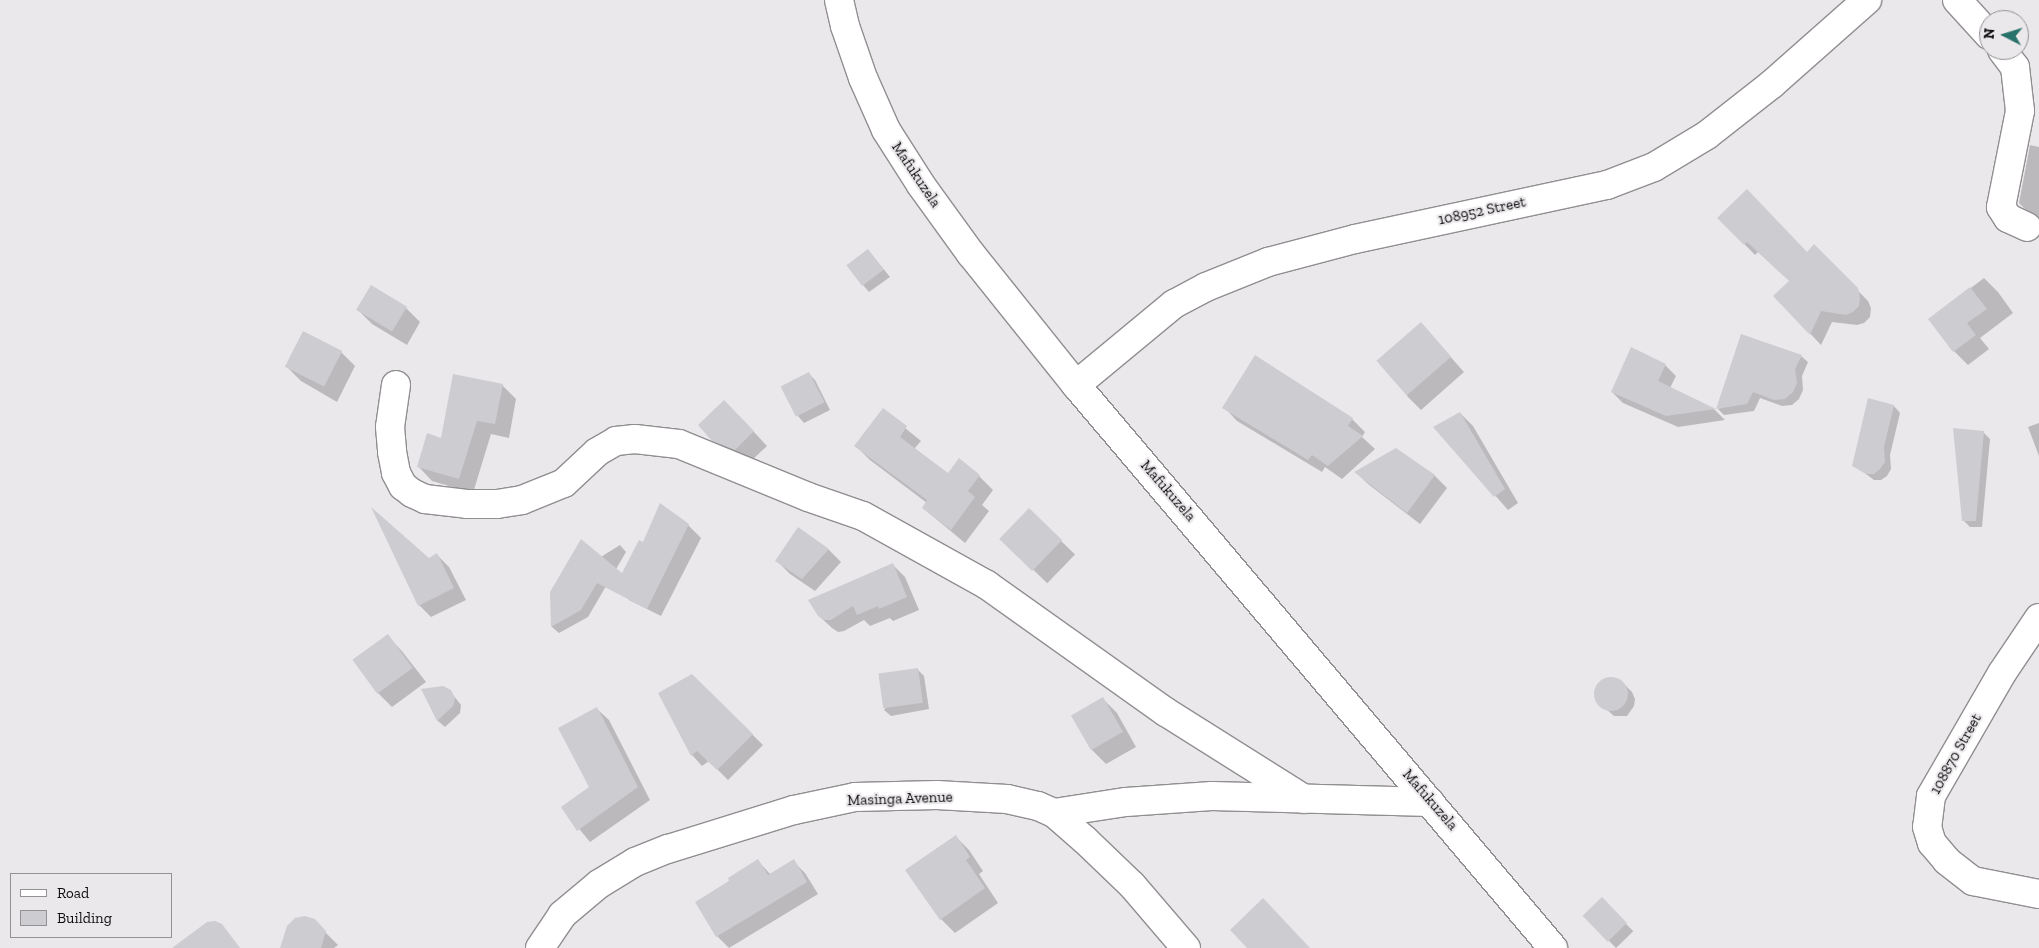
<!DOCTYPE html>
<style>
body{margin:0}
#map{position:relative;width:2039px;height:948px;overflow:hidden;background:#ebe8eb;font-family:"Zilla Slab",serif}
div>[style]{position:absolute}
.shadow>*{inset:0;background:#0003;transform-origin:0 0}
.building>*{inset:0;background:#cdccd0;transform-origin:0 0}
.round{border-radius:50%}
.roads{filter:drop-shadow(1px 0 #918e91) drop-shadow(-1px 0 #918e91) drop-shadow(0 1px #918e91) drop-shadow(0 -1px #918e91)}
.minor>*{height:28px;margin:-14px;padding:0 14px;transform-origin:14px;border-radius:14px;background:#fff}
.major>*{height:28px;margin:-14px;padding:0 14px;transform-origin:14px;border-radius:14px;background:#fff}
span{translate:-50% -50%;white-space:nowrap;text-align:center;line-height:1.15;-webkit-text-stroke:4px #ebe8eb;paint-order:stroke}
.street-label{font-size:15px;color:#0f0e0f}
.legend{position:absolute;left:10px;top:873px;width:162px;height:65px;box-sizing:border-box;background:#ebe8eb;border:1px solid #939193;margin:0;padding:6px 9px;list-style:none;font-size:15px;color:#0f0e0f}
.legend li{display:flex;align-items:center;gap:10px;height:25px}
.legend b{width:25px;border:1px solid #939193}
.north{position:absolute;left:1979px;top:10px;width:50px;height:50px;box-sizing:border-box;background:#ebe8eb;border:1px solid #939193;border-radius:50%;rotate:275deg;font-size:14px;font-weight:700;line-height:20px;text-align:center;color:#0f0e0f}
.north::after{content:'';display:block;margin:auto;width:18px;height:22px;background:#29726b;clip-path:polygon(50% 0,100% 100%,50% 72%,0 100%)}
</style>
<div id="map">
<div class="shadow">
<div style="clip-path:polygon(2030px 145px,2039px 147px,2039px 218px,2033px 217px,2019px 203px)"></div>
<div style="clip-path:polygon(1719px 218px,1807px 253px,1814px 246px,1868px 301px,1871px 308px,1870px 317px,1864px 323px,1857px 325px,1832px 322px,1821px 345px,1775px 296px,1790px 281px,1758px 252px,1755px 255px)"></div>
<div style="clip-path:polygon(868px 250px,890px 277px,869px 292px,863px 285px)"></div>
<div style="clip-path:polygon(1984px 278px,1998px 292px,2013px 313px,1980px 338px,1989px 349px,1968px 365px,1954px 351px,1930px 319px)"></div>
<div style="clip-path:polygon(406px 308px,420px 322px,407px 345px,372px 324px,358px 310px)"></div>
<div style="clip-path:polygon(1421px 324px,1464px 372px,1421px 410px,1407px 396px)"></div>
<div style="clip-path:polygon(341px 352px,355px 366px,337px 402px,301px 381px,287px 367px)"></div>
<div style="clip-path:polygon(1801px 356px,1808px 362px,1802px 376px,1803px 390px,1799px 399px,1792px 405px,1782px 406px,1760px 398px,1754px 411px,1724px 415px,1718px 409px)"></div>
<div style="clip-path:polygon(1665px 365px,1676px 376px,1670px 388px,1715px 410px,1725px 420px,1678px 427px,1623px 403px,1612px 392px)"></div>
<div style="clip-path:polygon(808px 373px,815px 380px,830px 410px,804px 423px,798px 416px)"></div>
<div style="clip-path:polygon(502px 385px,516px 399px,509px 438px,491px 434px,473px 493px,432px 481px,418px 466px,442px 439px)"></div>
<div style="clip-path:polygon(1894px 406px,1900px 413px,1890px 455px,1891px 469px,1887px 476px,1881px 480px,1874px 480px,1854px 465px)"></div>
<div style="clip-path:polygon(1224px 407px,1352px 419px,1365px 432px,1362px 437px,1375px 449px,1342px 479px,1325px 467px,1322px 472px,1237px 421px)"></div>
<div style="clip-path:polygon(883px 410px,921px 441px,914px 449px,948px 475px,979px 476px,993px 490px,982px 505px,989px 511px,965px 543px,923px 508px,927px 503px,870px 460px,856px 446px)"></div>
<div style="clip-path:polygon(1460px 413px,1473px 426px,1518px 503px,1508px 510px,1435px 427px)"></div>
<div style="clip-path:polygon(738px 415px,767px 446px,749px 463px,728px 454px,699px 426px)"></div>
<div style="clip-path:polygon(2039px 423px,2039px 456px,2028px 427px)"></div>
<div style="clip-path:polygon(1983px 432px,1990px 439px,1982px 527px,1970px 527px,1963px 520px)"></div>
<div style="clip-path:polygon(1396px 449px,1435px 476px,1447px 488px,1420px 524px,1368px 484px,1356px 472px)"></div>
<div style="left:1029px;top:510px;width:64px;height:40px;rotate:44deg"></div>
<div style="clip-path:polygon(688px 525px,701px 538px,661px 616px,629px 600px,616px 587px,643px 544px)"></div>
<div style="clip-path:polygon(798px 529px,829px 550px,841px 562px,815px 591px,790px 574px,777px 561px)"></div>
<div style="clip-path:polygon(620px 545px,626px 552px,588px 617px,559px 633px,552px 627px,551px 593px,556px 585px)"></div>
<div style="clip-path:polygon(437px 555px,449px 567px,466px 600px,431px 617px,419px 605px,428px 559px)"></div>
<div style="clip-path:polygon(893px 565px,905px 577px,919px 610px,893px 621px,890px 618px,870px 626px,864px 620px,844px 631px,838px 632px,832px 628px,819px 616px)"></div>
<div style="clip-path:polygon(387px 636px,401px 650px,426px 682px,392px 707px,378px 693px)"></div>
<div style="clip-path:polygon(917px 669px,924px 676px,929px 709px,891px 716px,884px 710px)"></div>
<div style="clip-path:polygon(692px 676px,763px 745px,728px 780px,709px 761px,702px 766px,692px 755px)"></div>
<div style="clip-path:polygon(1613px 678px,1620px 680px,1632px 692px,1635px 699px,1634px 706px,1627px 716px,1614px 716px,1598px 702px,1595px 692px,1598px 685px,1603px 680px)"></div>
<div style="clip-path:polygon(423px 690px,450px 691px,461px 705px,460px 713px,445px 727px,438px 721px)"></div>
<div style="clip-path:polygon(1103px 699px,1117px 713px,1136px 747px,1106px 764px,1092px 750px)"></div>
<div style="clip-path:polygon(597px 709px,609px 720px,650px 800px,590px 842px,562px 808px,591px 788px)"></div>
<div style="clip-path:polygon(955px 836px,969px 850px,983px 871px,979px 874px,998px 903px,955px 933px,941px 919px)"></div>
<div style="clip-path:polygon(758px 861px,771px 875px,793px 861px,805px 873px,818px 894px,729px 948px,717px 936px,697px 903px)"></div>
<div style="left:1602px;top:899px;width:45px;height:24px;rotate:46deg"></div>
<div style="clip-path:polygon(314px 921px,338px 945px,334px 948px,290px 948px)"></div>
</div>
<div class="building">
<div style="clip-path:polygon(1747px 189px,1807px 252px,1814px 244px,1858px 288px,1860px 297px,1859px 306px,1853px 312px,1846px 315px,1821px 311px,1810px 335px,1773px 296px,1789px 281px,1747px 242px,1744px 245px,1717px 218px)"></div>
<div style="left:868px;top:249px;width:26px;height:27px;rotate:53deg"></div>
<div style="left:371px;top:285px;width:42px;height:29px;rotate:31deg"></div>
<div style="clip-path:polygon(1970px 287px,1987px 309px,1967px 323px,1976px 335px,1953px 352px,1928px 319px)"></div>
<div style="left:1421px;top:322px;width:46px;height:59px;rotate:49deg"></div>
<div style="left:303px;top:331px;width:44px;height:40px;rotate:27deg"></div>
<div style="clip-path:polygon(1741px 334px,1802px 355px,1795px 369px,1797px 383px,1793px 392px,1785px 399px,1774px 400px,1753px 392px,1747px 404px,1716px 409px)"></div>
<div style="clip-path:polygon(1631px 347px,1666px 364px,1658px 381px,1716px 409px,1666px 416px,1611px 392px)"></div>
<div style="clip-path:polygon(1255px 355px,1353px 418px,1348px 426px,1363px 436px,1328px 466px,1312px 455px,1308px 460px,1222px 408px)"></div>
<div style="left:809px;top:372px;width:34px;height:32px;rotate:63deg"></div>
<div style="clip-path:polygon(453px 374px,503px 384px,495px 424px,477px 421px,459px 479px,417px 467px,427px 433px,441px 438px)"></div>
<div style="clip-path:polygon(1868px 398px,1894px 405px,1884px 447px,1885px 462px,1880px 469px,1874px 474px,1866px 474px,1852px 466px)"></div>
<div style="clip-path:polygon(724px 400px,754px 431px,735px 450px,712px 441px,698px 425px)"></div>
<div style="clip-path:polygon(883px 408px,907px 426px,900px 437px,948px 473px,959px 458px,980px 475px,968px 491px,975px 497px,951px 530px,922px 508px,927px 500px,854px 446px)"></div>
<div style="clip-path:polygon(1460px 412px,1505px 489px,1494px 497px,1433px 427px)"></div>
<div style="clip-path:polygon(1953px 428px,1984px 431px,1976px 521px,1962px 521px)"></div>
<div style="clip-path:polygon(1396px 448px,1435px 475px,1407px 513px,1354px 472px)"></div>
<div style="clip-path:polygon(660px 503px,689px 524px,647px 609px,597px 583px,581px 610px,551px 627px,550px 592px,581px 539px,622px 573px,639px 540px,643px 542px)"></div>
<div style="clip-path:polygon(371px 507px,429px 558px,437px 553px,454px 588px,418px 606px)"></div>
<div style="left:1029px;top:508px;width:46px;height:43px;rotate:44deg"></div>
<div style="clip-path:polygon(798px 527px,829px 549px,802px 579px,775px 561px)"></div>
<div style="clip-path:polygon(893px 563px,907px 597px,879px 609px,878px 606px,857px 615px,853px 606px,831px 620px,824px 620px,818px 616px,808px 600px)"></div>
<div style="left:388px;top:634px;width:42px;height:44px;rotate:54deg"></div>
<div style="left:918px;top:668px;width:35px;height:40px;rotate:82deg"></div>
<div style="clip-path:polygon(692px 674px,753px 734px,717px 770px,697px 751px,691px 756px,658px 693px)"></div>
<div class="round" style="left:1594px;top:677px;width:34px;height:34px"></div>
<div style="clip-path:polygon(443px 686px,451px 690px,455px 698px,453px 706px,437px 721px,421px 689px)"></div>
<div style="left:1103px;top:697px;width:40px;height:37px;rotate:60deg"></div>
<div style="clip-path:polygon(597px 707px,638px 787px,577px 831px,561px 807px,589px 787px,558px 728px)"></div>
<div style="clip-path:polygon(956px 835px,970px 857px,966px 860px,985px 888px,940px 920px,905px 870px)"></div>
<div style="clip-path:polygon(758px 859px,768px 875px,794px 859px,807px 882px,716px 937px,695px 902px,729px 881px,728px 878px)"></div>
<div style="left:1602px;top:897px;width:36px;height:27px;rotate:46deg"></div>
<div style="clip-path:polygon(1263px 898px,1310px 948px,1247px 948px,1230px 930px)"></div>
<div style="clip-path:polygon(305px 916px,315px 919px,326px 931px,321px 948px,280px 948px,287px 926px,295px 918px)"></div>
<div style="clip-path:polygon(215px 921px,222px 924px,240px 948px,172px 948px,207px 922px)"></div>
</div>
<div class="roads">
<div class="minor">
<div style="left:1957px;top:0;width:47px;rotate:47.6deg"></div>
<div style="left:2002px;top:50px;width:21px;rotate:53deg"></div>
<div style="left:2015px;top:67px;width:44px;rotate:83.5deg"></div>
<div style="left:2020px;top:111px;width:98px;rotate:101.2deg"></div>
<div style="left:2001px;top:207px;width:13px;rotate:58deg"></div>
<div style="left:2008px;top:218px;width:21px;rotate:25deg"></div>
<div style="left:396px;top:385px;width:42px;rotate:98.1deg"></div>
<div style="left:390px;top:427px;width:25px;rotate:85deg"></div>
<div style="left:392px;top:452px;width:21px;rotate:79deg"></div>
<div style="left:396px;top:473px;width:15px;rotate:62deg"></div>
<div style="left:403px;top:486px;width:11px;rotate:38deg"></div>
<div style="left:412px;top:493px;width:14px;rotate:25deg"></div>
<div style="left:425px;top:499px;width:42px;rotate:6.8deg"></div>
<div style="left:467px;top:504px;width:30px"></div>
<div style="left:497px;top:504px;width:25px;rotate:-9deg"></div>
<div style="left:522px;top:500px;width:45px;rotate:-22deg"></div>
<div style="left:564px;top:483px;width:45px;rotate:-43.2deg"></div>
<div style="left:597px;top:452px;width:22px;rotate:-30deg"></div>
<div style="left:616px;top:441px;width:19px;rotate:-6deg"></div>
<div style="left:635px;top:439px;width:44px;rotate:6.5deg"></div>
<div style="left:679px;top:444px;width:139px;rotate:22.3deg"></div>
<div style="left:808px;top:497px;width:58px;rotate:19.1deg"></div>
<div style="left:863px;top:516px;width:142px;rotate:29.1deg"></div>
<div style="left:987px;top:585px;width:219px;rotate:35.4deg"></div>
<div style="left:1166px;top:712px;width:163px;rotate:32.2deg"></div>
<div style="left:1076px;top:385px;width:127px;rotate:-39.6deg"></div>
<div style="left:1174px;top:304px;width:36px;rotate:-28deg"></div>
<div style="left:1206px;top:287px;width:67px;rotate:-22deg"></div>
<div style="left:1268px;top:262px;width:90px;rotate:-14.8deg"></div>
<div style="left:1355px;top:239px;width:258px;rotate:-12.1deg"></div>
<div style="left:1607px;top:185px;width:50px;rotate:-21deg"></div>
<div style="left:1654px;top:167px;width:62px;rotate:-31.1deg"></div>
<div style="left:1707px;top:135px;width:83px;rotate:-38.1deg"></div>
<div style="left:1772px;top:84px;width:127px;rotate:-41.5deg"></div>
<div style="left:2039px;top:618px;width:66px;rotate:123.9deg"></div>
<div style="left:2002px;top:673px;width:142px;rotate:120deg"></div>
<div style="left:1931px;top:796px;width:31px;rotate:97deg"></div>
<div style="left:1927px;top:827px;width:17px;rotate:73deg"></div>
<div style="left:1932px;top:843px;width:23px;rotate:50deg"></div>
<div style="left:1947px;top:861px;width:33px;rotate:38deg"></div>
<div style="left:1973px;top:881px;width:67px;rotate:11.1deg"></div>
<div style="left:1054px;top:813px;width:73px;rotate:-8.7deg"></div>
<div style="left:1126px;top:802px;width:86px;rotate:-4deg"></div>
<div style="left:1212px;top:796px;width:218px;rotate:1.6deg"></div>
<div style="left:540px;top:948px;width:40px;rotate:-56deg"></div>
<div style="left:562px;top:915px;width:48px;rotate:-40deg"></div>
<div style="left:599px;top:884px;width:42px;rotate:-31.4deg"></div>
<div style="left:635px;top:862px;width:35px;rotate:-22deg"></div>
<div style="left:668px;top:849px;width:132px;rotate:-17.2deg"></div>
<div style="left:794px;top:810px;width:62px;rotate:-12deg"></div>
<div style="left:855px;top:797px;width:82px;rotate:-1.4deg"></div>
<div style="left:937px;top:795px;width:70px;rotate:3.3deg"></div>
<div style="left:1007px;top:799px;width:32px;rotate:13deg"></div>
<div style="left:1038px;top:806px;width:17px;rotate:24deg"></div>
<div style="left:1054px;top:813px;width:41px;rotate:41.1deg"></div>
<div style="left:1085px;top:840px;width:65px;rotate:43.8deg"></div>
<div style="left:1132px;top:885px;width:83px;rotate:49.4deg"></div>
</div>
<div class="major">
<div style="left:839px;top:0;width:27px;rotate:77deg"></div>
<div style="left:845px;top:26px;width:55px;rotate:70.9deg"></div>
<div style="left:863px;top:78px;width:57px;rotate:66.1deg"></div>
<div style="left:886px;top:130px;width:65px;rotate:57.5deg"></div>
<div style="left:921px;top:185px;width:85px;rotate:54.1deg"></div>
<div style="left:971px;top:254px;width:168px;rotate:51.3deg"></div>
<div style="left:1076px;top:385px;width:738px;rotate:49.73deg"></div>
</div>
</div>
<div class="street-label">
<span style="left:916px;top:175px;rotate:56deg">Mafukuzela</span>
<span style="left:1482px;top:211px;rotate:-12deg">108952 Street</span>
<span style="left:1168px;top:491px;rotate:49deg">Mafukuzela</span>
<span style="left:1956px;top:754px;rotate:-61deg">108870 Street</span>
<span style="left:900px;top:799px;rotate:-2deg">Masinga Avenue</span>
<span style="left:1430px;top:800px;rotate:49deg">Mafukuzela</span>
</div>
<ul class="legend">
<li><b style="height:6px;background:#fff"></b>Road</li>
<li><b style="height:14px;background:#cdccd0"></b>Building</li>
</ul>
<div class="north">N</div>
</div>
